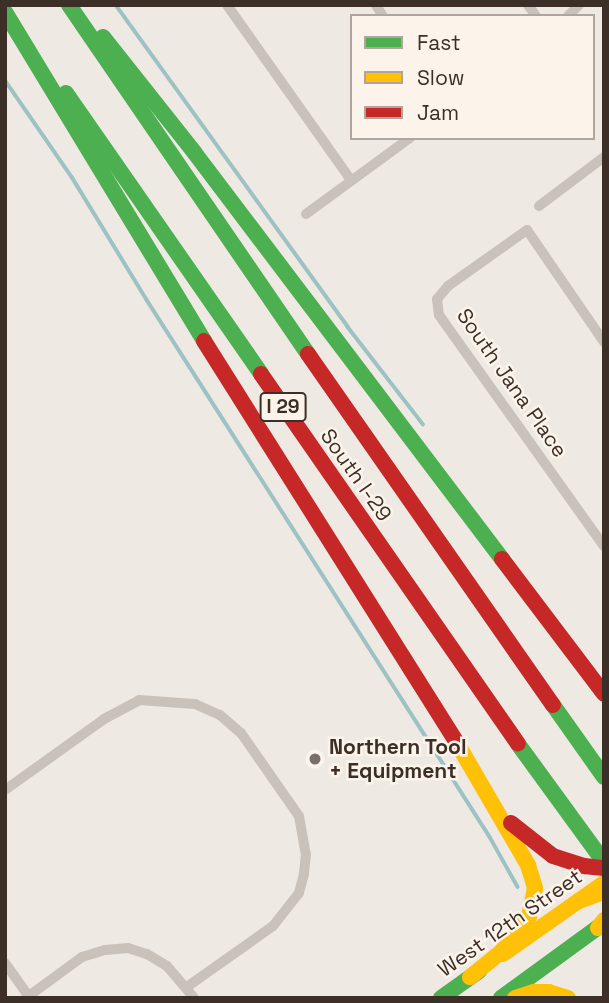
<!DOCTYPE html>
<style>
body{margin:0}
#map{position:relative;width:609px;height:1003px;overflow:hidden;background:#efe9e3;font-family:"Space Grotesk",sans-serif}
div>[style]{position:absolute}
.stream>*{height:3.5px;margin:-1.75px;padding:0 1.75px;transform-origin:1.75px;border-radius:1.75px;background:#9cc2c4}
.street>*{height:10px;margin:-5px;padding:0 5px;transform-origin:5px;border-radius:5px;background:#c9c2bb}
.fast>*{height:16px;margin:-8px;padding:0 8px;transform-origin:8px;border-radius:8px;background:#4caf50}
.slow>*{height:16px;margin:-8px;padding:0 8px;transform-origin:8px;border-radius:8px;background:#ffc107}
.jam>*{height:16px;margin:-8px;padding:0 8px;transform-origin:8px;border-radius:8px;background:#c62828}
.dots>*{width:19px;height:19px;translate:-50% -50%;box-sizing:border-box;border:4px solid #fcf4ea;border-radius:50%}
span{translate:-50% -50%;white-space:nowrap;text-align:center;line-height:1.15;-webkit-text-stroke:5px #fcf4ea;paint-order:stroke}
.shield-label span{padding:2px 5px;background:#fcf4ea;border:2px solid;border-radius:5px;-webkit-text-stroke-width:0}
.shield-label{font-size:19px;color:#3b2f28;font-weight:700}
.street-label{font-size:21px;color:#3b2f28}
.poi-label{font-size:21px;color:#3b2f28;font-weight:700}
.left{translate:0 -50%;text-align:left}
.frame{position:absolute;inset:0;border:7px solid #3b2f28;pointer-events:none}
.legend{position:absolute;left:350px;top:14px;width:245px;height:126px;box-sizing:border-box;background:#fcf4ea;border:2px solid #afa59c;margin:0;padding:9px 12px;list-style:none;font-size:21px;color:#3b2f28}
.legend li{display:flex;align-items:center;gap:14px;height:35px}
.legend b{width:35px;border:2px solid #afa59c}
</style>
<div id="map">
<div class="stream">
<div style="left:116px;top:5px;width:397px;rotate:54.2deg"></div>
<div style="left:348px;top:327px;width:123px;rotate:52.3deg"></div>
<div style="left:5px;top:80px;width:118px;rotate:55.4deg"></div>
<div style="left:72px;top:177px;width:144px;rotate:58.6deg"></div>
<div style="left:147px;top:300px;width:637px;rotate:57.43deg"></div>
<div style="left:490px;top:837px;width:57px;rotate:60.8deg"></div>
</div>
<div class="street">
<div style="left:227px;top:5px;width:214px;rotate:54.7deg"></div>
<div style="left:376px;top:5px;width:13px;rotate:58deg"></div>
<div style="left:528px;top:5px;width:14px;rotate:54deg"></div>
<div style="left:568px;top:16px;width:16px;rotate:-45deg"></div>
<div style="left:539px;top:206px;width:81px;rotate:-37deg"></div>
<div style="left:306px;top:214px;width:129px;rotate:-36.2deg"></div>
<div style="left:604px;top:342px;width:136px;rotate:-124.5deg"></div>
<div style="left:527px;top:230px;width:97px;rotate:144.7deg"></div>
<div style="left:448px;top:286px;width:17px;rotate:130deg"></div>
<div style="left:437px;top:299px;width:16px;rotate:83deg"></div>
<div style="left:439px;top:315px;width:284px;rotate:54.5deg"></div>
<div style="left:5px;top:790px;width:122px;rotate:-35.6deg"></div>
<div style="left:104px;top:719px;width:40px;rotate:-28deg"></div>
<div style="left:139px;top:700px;width:56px;rotate:4.1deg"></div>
<div style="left:195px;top:704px;width:27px;rotate:24deg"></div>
<div style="left:220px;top:715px;width:28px;rotate:41deg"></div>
<div style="left:241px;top:733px;width:101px;rotate:55.1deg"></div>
<div style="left:299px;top:816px;width:39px;rotate:80deg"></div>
<div style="left:306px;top:854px;width:20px;rotate:96deg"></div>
<div style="left:304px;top:874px;width:20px;rotate:105deg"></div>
<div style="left:299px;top:893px;width:42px;rotate:128.2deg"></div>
<div style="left:273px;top:926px;width:105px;rotate:144.7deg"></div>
<div style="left:5px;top:963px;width:43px;rotate:54.5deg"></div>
<div style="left:26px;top:998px;width:69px;rotate:-36.2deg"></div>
<div style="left:82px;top:957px;width:24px;rotate:-17deg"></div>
<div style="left:105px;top:950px;width:23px;rotate:-5deg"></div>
<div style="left:128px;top:948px;width:20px;rotate:18deg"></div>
<div style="left:147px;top:954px;width:23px;rotate:31deg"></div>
<div style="left:167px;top:966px;width:42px;rotate:49.8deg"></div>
</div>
<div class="fast">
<div style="left:69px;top:5px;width:423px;rotate:55.6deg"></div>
<div style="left:5px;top:12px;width:385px;rotate:58.8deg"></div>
<div style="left:103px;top:37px;width:147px;rotate:51.6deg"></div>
<div style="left:194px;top:152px;width:510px;rotate:52.88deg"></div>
<div style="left:66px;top:93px;width:342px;rotate:55.2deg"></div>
<div style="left:553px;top:705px;width:88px;rotate:54.7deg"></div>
<div style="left:518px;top:744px;width:146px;rotate:53.9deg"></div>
<div style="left:441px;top:998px;width:47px;rotate:-35.4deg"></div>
<div style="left:501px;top:998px;width:127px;rotate:-36.1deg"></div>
</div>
<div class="slow">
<div style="left:457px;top:743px;width:141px;rotate:59.8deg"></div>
<div style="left:528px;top:865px;width:24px;rotate:73deg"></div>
<div style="left:535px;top:888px;width:30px;rotate:102deg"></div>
<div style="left:529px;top:917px;width:45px;rotate:128.7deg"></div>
<div style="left:501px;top:952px;width:40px;rotate:141deg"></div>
<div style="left:579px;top:901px;width:27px;rotate:-20deg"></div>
<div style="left:598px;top:928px;width:10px;rotate:-53deg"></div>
<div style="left:503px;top:954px;width:123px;rotate:-35.1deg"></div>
<div style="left:515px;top:998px;width:20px;rotate:-18deg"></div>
<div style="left:534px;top:992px;width:15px"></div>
<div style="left:549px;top:992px;width:20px;rotate:18deg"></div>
</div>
<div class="jam">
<div style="left:204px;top:341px;width:475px;rotate:57.8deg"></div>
<div style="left:308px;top:354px;width:428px;rotate:55.1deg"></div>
<div style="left:261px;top:374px;width:450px;rotate:55.2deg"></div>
<div style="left:502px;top:559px;width:169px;rotate:52.9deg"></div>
<div style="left:511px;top:823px;width:53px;rotate:38.2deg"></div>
<div style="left:553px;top:856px;width:33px;rotate:18deg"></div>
<div style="left:584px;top:866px;width:20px;rotate:6deg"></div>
</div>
<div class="dots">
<div style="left:315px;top:759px;background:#7a7069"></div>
</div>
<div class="shield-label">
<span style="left:283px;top:407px">I 29</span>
</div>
<div class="street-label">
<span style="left:512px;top:383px;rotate:55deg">South Jana Place</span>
<span style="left:356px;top:475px;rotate:55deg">South I-29</span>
<span style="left:510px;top:923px;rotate:-35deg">West 12th Street</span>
</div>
<div class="poi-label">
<span class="left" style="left:329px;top:759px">Northern Tool<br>+ Equipment</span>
</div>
<div class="frame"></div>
<ul class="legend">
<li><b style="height:9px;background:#4caf50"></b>Fast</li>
<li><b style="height:9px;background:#ffc107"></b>Slow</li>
<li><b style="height:9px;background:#c62828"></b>Jam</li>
</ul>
</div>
